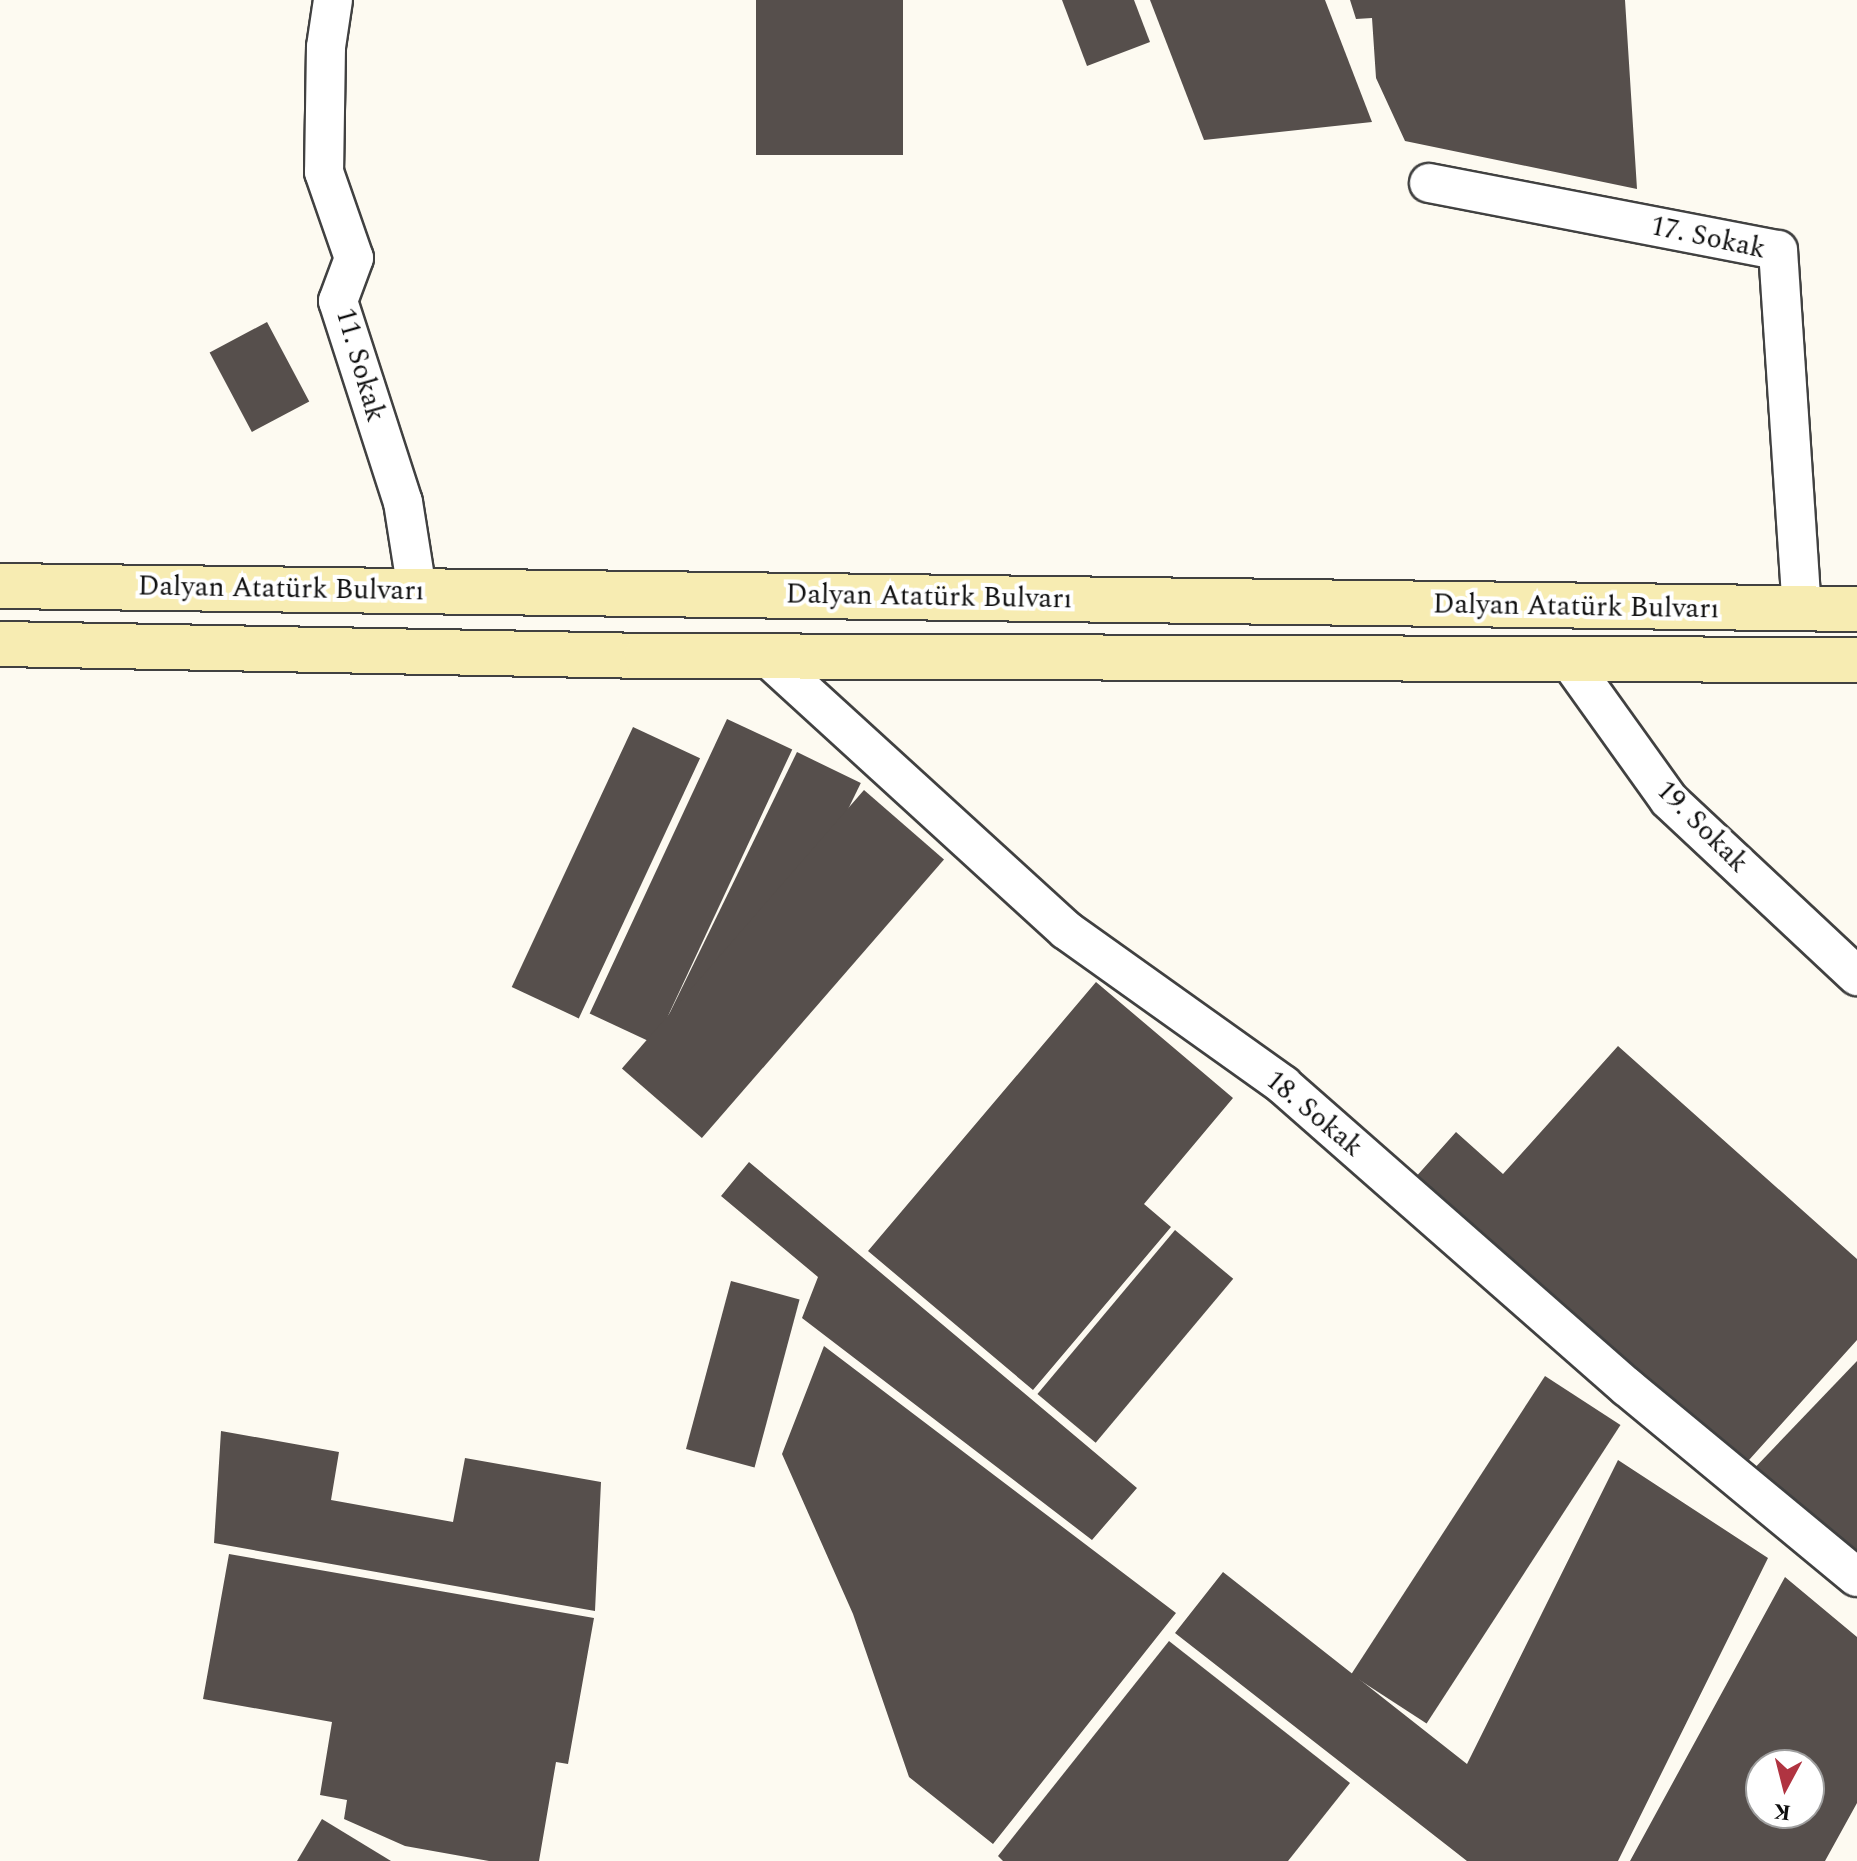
<!DOCTYPE html>
<meta charset="utf-8">
<style>
body{margin:0}
#map{position:relative;width:1857px;height:1861px;overflow:hidden;background:#fdfaf1;font-family:Spectral,serif}
div>[style]{position:absolute}
.building>*{inset:0;background:#564f4c;transform-origin:0 0}
.roads{filter:drop-shadow(2px 0 #414141) drop-shadow(-2px 0 #414141) drop-shadow(0 2px #414141) drop-shadow(0 -2px #414141)}
.minor>*{height:38px;margin:-19px;padding:0 19px;transform-origin:19px;border-radius:19px;background:#fff}
.secondary>*{height:44px;margin:-22px;padding:0 22px;transform-origin:22px;border-radius:22px;background:#f7ecb2}
span{translate:-50% -50%;white-space:nowrap;text-align:center;line-height:1.15;-webkit-text-stroke:8px #fff;paint-order:stroke}
.street-label{font-size:28px;color:#0e0e0e}
.north{position:absolute;left:1745px;top:1749px;width:80px;height:80px;box-sizing:border-box;background:#fff;border:2px solid #9f9f9f;border-radius:50%;rotate:187deg;font-size:22px;font-weight:700;line-height:32px;text-align:center;color:#0e0e0e}
.north::after{content:'';display:block;margin:auto;width:28px;height:36px;background:#b03441;clip-path:polygon(50% 0,100% 100%,50% 72%,0 100%)}
</style>
<div id="map">
<div class="building">
<div style="left:756px;top:0;width:147px;height:155px"></div>
<div style="clip-path:polygon(1062px 0,1134px 0,1150px 42px,1087px 66px)"></div>
<div style="clip-path:polygon(1150px 0,1325px 0,1372px 122px,1204px 140px)"></div>
<div style="clip-path:polygon(1350px 0,1625px 0,1637px 189px,1405px 141px,1376px 78px,1372px 18px,1356px 19px)"></div>
<div style="left:267px;top:322px;width:90px;height:65px;rotate:62deg"></div>
<div style="left:727px;top:719px;width:72px;height:325px;rotate:25deg"></div>
<div style="left:633px;top:727px;width:74px;height:287px;rotate:25deg"></div>
<div style="left:797px;top:752px;width:71px;height:319px;rotate:26deg"></div>
<div style="left:864px;top:790px;width:106px;height:369px;rotate:41deg"></div>
<div style="clip-path:polygon(1096px 982px,1233px 1098px,1144px 1204px,1171px 1227px,1033px 1390px,868px 1251px)"></div>
<div style="clip-path:polygon(1618px 1046px,1857px 1259px,1857px 1340px,1740px 1470px,1414px 1179px,1456px 1132px,1503px 1174px)"></div>
<div style="clip-path:polygon(749px 1162px,1137px 1488px,1092px 1540px,802px 1318px,818px 1277px,721px 1196px)"></div>
<div style="left:1175px;top:1230px;width:76px;height:214px;rotate:40deg"></div>
<div style="left:731px;top:1281px;width:71px;height:174px;rotate:15deg"></div>
<div style="clip-path:polygon(824px 1346px,1176px 1613px,993px 1844px,909px 1777px,853px 1614px,782px 1454px)"></div>
<div style="clip-path:polygon(1857px 1361px,1857px 1571px,1747px 1476px)"></div>
<div style="left:1545px;top:1376px;width:90px;height:356px;rotate:33deg"></div>
<div style="clip-path:polygon(221px 1431px,339px 1452px,331px 1500px,453px 1522px,465px 1458px,601px 1482px,595px 1611px,214px 1543px)"></div>
<div style="clip-path:polygon(1618px 1460px,1768px 1558px,1618px 1861px,1467px 1861px,1175px 1633px,1223px 1572px,1467px 1764px)"></div>
<div style="clip-path:polygon(229px 1554px,594px 1618px,568px 1764px,556px 1762px,539px 1861px,489px 1861px,405px 1846px,344px 1819px,347px 1800px,320px 1795px,332px 1722px,203px 1699px)"></div>
<div style="clip-path:polygon(evenodd,1785px 1577px,1857px 1637px,1857px 1803px,1825px 1861px,1630px 1861px,1785px 1577px,1761px 1765px,1809px 1765px,1809px 1813px,1761px 1813px,1761px 1765px)"></div>
<div style="clip-path:polygon(1169px 1641px,1350px 1783px,1288px 1861px,1003px 1861px,998px 1856px)"></div>
<div style="clip-path:polygon(322px 1819px,391px 1861px,297px 1861px)"></div>
</div>
<div class="roads">
<div class="minor">
<div style="left:333px;top:0;width:48px;rotate:98.5deg"></div>
<div style="left:326px;top:47px;width:125px;rotate:90.9deg"></div>
<div style="left:324px;top:172px;width:91px;rotate:70.8deg"></div>
<div style="left:354px;top:258px;width:46px;rotate:110.4deg"></div>
<div style="left:338px;top:301px;width:211px;rotate:72.1deg"></div>
<div style="left:403px;top:502px;width:89px;rotate:81deg"></div>
<div style="left:1429px;top:183px;width:355px;rotate:10.9deg"></div>
<div style="left:1778px;top:250px;width:360px;rotate:86.2deg"></div>
<div style="left:767px;top:657px;width:405px;rotate:42.4deg"></div>
<div style="left:1066px;top:930px;width:267px;rotate:35.5deg"></div>
<div style="left:1283px;top:1085px;width:458px;rotate:41.3deg"></div>
<div style="left:1627px;top:1387px;width:298px;rotate:39.6deg"></div>
<div style="left:1568px;top:659px;width:173px;rotate:54.4deg"></div>
<div style="left:1669px;top:800px;width:258px;rotate:43.1deg"></div>
</div>
<div class="secondary">
<div style="left:0;top:586px;width:1857px;rotate:0.71deg"></div>
<div style="left:0;top:644px;width:647px;rotate:1.06deg"></div>
<div style="left:647px;top:656px;width:1210px;rotate:0.19deg"></div>
</div>
</div>
<div class="street-label">
<span style="left:1708px;top:238px;rotate:12deg">17. Sokak</span>
<span style="left:360px;top:365px;rotate:74deg">11. Sokak</span>
<span style="left:281px;top:589px;rotate:1deg">Dalyan Atatürk Bulvarı</span>
<span style="left:929px;top:597px;rotate:1deg">Dalyan Atatürk Bulvarı</span>
<span style="left:1576px;top:607px;rotate:1deg">Dalyan Atatürk Bulvarı</span>
<span style="left:1702px;top:827px;rotate:45deg">19. Sokak</span>
<span style="left:1314px;top:1114px;rotate:40deg">18. Sokak</span>
</div>
<div class="north">K</div>
</div>
